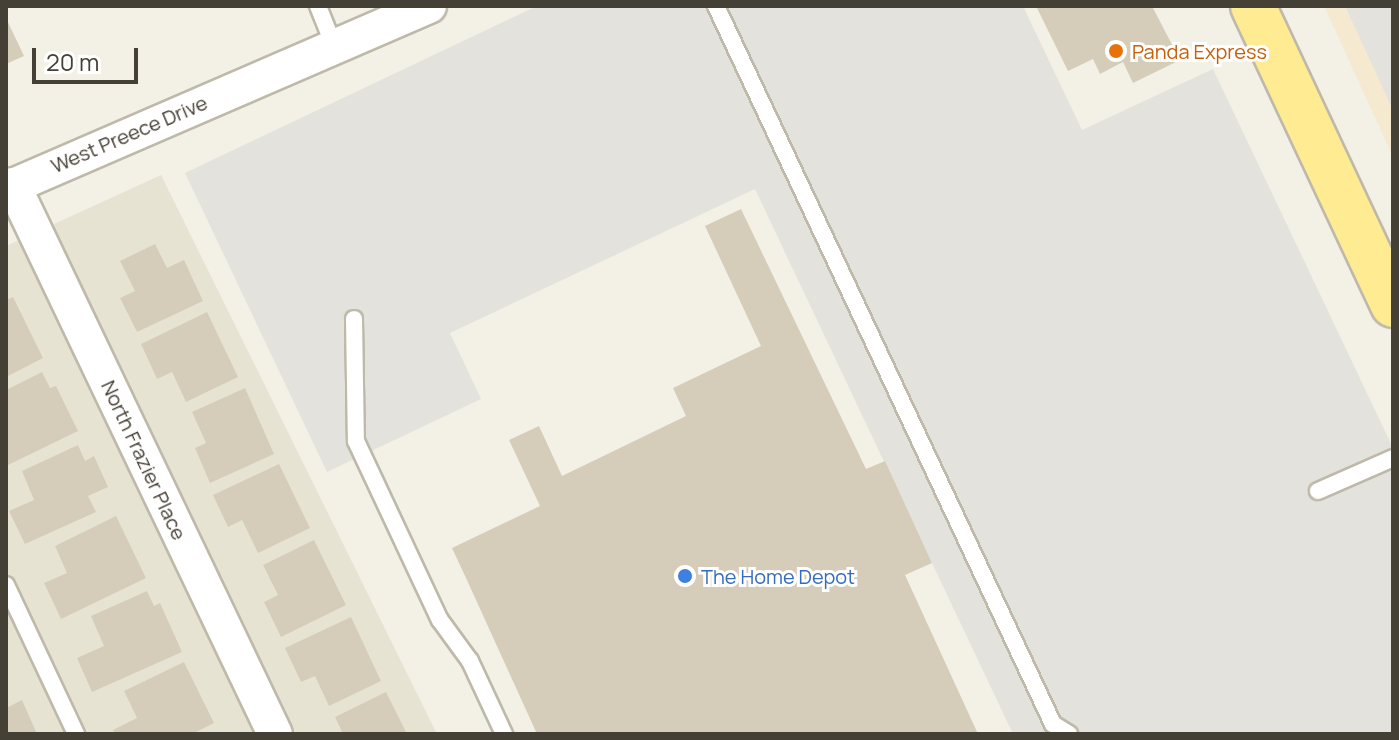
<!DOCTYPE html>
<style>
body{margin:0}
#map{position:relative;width:1399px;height:740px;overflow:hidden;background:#f3f0e5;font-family:Manrope,sans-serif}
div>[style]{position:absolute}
.residential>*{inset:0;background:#e7e3d3}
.commercial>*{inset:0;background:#f5e9d0}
.parking>*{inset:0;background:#e3e2dd}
.building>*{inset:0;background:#d5cdba}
.roads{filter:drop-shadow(2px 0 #beb9a8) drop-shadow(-2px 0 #beb9a8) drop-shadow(0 2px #beb9a8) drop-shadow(0 -2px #beb9a8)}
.lane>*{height:16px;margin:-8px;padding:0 8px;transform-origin:8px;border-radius:8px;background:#fff}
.street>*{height:34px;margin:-17px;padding:0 17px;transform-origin:17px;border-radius:17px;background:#fff}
.primary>*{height:44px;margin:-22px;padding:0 22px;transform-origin:22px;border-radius:22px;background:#ffeb92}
.dots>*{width:22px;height:22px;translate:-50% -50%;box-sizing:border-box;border:4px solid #fff;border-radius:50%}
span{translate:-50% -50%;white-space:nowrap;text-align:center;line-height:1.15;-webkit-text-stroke:6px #fff;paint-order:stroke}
.food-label{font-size:20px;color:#c56008}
.left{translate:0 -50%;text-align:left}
.street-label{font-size:20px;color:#454035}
.shop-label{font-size:20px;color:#366cbe}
.frame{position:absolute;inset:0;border:8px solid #454035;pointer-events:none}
.scale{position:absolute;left:32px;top:48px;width:106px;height:36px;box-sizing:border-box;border:4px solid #454035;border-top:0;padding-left:10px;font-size:24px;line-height:28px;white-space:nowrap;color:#454035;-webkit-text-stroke:6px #fff;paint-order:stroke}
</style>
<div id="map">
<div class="residential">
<div style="clip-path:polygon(161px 175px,437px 734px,6px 734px,6px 246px)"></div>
</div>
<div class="commercial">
<div style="clip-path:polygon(1324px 6px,1393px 6px,1393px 157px)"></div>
</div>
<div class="parking">
<div style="clip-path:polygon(537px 6px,1023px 6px,1082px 130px,1213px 69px,1393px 448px,1393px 734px,1013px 734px,755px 189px,450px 333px,481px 399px,327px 472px,185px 173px)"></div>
<div style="clip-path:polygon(1345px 6px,1393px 6px,1393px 110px)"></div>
</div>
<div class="building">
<div style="clip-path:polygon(1036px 6px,1152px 6px,1180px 60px,1133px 83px,1123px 62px,1100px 74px,1093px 59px,1068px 71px)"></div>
<div style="clip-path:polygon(6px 18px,24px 56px,6px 64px)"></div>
<div style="clip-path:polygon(741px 209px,866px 469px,885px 461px,932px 563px,905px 575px,978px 734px,537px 734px,466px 578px,452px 548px,540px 506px,509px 440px,539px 426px,562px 476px,686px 416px,673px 388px,761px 346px,705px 226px)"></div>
<div style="clip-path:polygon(155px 244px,167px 268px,184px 260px,203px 301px,137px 332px,120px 298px,135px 291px,120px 261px)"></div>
<div style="clip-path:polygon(13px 297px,43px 358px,6px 377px,6px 300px)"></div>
<div style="clip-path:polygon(207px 312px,238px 377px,186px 402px,172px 372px,157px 379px,141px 344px)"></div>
<div style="clip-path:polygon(42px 372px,50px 388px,56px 386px,78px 431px,6px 466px,6px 390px)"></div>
<div style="clip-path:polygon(245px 388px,274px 454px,210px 483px,195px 448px,206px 443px,192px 412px)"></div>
<div style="clip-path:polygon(78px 445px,85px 461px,94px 456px,108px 487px,88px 496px,96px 512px,25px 544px,9px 511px,34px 500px,22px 471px)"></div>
<div style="clip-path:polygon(279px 464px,310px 528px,258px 553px,242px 520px,228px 527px,213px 495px)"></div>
<div style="clip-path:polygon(116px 516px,146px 578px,61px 619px,44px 583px,67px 573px,55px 546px)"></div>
<div style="clip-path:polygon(314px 540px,346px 605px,281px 637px,264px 602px,278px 595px,263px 565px)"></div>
<div style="clip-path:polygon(147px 591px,154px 606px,160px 603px,182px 652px,92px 692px,77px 658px,104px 646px,91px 616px)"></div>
<div style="clip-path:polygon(351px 617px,381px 681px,329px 706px,315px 676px,301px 682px,285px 648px)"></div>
<div style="clip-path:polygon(184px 662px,214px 723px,192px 734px,115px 734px,113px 730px,137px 718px,124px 691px)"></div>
<div style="clip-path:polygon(386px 692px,407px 734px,343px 734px,335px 717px)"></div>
<div style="clip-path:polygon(22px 700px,37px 734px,6px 734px,6px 708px)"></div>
</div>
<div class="roads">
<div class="lane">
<div style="left:318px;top:6px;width:43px;rotate:68.2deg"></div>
<div style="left:716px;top:6px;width:793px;rotate:64.86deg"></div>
<div style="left:1053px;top:724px;width:19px;rotate:32deg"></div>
<div style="left:354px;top:319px;width:122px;rotate:89.1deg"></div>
<div style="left:356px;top:441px;width:198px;rotate:64.9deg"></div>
<div style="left:440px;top:620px;width:51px;rotate:53.8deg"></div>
<div style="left:470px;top:661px;width:81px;rotate:65deg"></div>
<div style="left:1318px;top:491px;width:82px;rotate:-23.7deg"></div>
<div style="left:6px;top:585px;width:165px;rotate:64.8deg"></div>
</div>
<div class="street">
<div style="left:13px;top:185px;width:608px;rotate:64.49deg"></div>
<div style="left:6px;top:189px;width:461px;rotate:-23.4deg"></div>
</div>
<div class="primary">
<div style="left:1253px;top:6px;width:330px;rotate:64.9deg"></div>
</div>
</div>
<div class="dots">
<div style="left:1116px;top:51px;background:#e8710a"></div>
<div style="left:685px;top:576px;background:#3f7fe0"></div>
</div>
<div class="food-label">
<span class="left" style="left:1132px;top:51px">Panda Express</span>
</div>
<div class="street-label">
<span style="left:129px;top:134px;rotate:-23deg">West Preece Drive</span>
<span style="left:144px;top:460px;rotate:65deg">North Frazier Place</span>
</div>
<div class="shop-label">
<span class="left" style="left:701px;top:576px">The Home Depot</span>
</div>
<div class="frame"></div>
<div class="scale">20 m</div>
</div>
